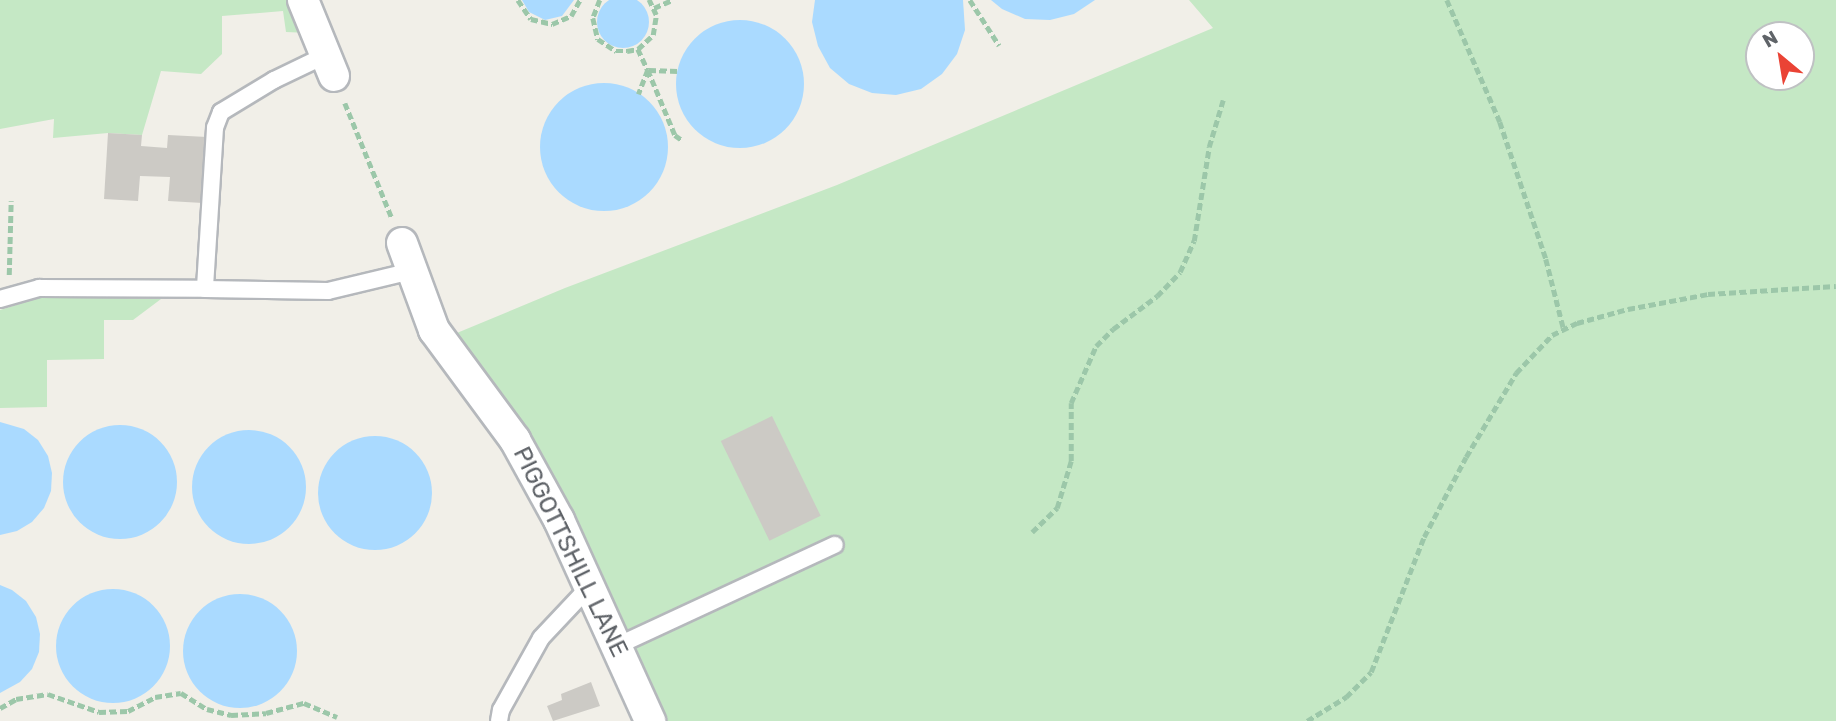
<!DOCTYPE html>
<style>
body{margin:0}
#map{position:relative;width:1836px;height:721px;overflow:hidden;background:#f1efe8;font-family:Rubik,sans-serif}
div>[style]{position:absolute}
.green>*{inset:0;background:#c5e8c5}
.water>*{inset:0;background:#aadaff}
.round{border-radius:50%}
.building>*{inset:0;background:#cccac5;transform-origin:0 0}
.path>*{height:4.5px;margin-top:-2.25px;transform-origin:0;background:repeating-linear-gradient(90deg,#9cc7a9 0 7px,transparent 0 10.5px)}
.roads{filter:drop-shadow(2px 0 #b5b8bc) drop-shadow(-2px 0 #b5b8bc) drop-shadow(0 2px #b5b8bc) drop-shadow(0 -2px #b5b8bc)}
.lane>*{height:16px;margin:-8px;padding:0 8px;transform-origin:8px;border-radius:8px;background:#fff}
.street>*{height:30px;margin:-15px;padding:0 15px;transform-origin:15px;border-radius:15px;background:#fff}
span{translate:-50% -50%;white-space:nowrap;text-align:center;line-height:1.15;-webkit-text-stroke:5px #fff;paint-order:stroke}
.street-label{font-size:24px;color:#5f6368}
.north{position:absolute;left:1745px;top:21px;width:70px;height:70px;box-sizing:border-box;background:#fff;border:2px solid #bfc1c3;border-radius:50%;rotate:330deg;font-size:19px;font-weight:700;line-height:28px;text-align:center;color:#5f6368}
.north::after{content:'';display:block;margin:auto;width:24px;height:32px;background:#ea4335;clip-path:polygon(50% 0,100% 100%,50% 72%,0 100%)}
</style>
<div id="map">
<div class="green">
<div style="clip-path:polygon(0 0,290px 0,309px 33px,286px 32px,283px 11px,222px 16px,222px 54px,201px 74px,161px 71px,142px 135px,108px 133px,53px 138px,54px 119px,0 129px)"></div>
<div style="clip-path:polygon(evenodd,1189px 0,1836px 0,1836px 721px,663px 721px,452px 335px,565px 288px,837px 185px,1213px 28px,1189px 0,1759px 35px,1801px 35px,1801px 77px,1759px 77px,1759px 35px)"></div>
<div style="clip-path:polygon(45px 296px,161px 299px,133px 320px,104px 320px,104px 359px,47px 360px,47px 407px,0 408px,0 310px)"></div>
</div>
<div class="water">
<div class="round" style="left:597px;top:-4px;width:52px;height:52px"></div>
<div style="clip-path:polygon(522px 0,574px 0,562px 16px,545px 20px,529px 12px)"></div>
<div style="clip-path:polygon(815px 0,963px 0,965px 30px,957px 54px,942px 74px,921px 89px,896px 95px,872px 93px,849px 84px,830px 68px,818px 46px,812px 22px)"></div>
<div style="clip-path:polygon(991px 0,1095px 0,1074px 14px,1050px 20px,1025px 19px,1002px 9px)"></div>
<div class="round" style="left:676px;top:20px;width:128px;height:128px"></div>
<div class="round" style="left:540px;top:83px;width:128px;height:128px"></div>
<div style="clip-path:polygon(0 422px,24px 429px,38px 440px,48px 456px,52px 473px,51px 491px,44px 508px,32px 522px,17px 531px,0 535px)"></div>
<div class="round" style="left:63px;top:425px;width:114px;height:114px"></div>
<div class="round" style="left:192px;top:430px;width:114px;height:114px"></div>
<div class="round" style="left:318px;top:436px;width:114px;height:114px"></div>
<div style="clip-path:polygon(0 585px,12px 590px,26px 601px,36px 617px,40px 634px,39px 652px,32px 669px,20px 682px,0 693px)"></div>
<div class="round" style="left:56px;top:589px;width:114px;height:114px"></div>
<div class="round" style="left:183px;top:594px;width:114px;height:114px"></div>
</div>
<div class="building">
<div style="clip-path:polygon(108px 133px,142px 135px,141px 146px,167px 148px,168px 135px,207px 137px,203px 203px,168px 201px,170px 177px,140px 176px,138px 201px,104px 199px)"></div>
<div style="left:772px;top:416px;width:111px;height:57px;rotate:64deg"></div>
<div style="clip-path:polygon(591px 682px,600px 706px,553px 721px,547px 706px,562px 700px,561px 694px)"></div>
</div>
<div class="path">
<div style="left:518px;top:0;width:23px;rotate:56deg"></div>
<div style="left:531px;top:19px;width:22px;rotate:13deg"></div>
<div style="left:552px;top:24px;width:21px;rotate:-23deg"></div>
<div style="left:571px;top:16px;width:18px;rotate:-61deg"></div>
<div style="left:600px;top:0;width:19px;rotate:111deg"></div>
<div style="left:593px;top:18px;width:22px;rotate:77deg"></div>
<div style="left:598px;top:39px;width:22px;rotate:34deg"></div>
<div style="left:616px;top:51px;width:11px"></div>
<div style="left:627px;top:51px;width:11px;rotate:-10deg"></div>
<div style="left:638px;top:49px;width:21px;rotate:-43deg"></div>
<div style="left:653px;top:35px;width:20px;rotate:-81deg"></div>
<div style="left:656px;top:15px;width:17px;rotate:-115deg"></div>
<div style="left:970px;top:0;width:54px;rotate:57.2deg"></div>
<div style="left:1447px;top:0;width:133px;rotate:66.5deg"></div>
<div style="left:1500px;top:122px;width:145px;rotate:71.4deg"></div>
<div style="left:1546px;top:259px;width:73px;rotate:75.8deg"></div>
<div style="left:654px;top:8px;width:20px;rotate:-24deg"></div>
<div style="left:638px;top:49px;width:23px;rotate:65deg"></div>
<div style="left:648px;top:70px;width:26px;rotate:111deg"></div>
<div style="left:648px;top:70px;width:70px;rotate:67.4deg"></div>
<div style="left:675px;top:135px;width:9px;rotate:36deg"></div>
<div style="left:649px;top:70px;width:29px;rotate:2deg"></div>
<div style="left:345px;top:103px;width:124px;rotate:67.8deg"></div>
<div style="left:9px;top:275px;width:74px;rotate:-88.5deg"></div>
<div style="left:1032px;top:532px;width:35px;rotate:-44deg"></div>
<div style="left:1057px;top:508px;width:49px;rotate:-73.4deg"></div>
<div style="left:1071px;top:461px;width:58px;rotate:-90deg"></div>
<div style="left:1071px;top:403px;width:62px;rotate:-66.3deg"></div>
<div style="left:1096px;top:346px;width:24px;rotate:-45deg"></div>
<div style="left:1113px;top:329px;width:55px;rotate:-36.9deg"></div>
<div style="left:1157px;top:296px;width:33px;rotate:-46deg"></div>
<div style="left:1180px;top:272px;width:34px;rotate:-66deg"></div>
<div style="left:1194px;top:241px;width:95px;rotate:-80.9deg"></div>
<div style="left:1209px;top:147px;width:49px;rotate:-73.4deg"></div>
<div style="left:0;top:708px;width:18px;rotate:-29deg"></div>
<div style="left:16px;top:699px;width:32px;rotate:-9deg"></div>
<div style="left:48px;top:694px;width:54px;rotate:19.4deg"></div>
<div style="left:99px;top:712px;width:29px;rotate:-2deg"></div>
<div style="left:128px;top:711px;width:30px;rotate:-27deg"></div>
<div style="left:155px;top:697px;width:26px;rotate:-9deg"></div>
<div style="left:181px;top:693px;width:31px;rotate:32deg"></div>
<div style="left:207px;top:709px;width:25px;rotate:14deg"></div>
<div style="left:231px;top:715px;width:35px;rotate:-3deg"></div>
<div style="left:266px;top:713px;width:39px;rotate:-15deg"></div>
<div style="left:304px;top:703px;width:36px;rotate:23deg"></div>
<div style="left:1307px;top:721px;width:46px;rotate:-31.6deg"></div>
<div style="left:1346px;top:697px;width:35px;rotate:-45deg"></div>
<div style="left:1371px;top:672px;width:145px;rotate:-68.6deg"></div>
<div style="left:1424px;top:537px;width:90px;rotate:-62.3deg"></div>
<div style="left:1466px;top:457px;width:98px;rotate:-59.2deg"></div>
<div style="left:1516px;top:373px;width:52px;rotate:-46.5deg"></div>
<div style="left:1552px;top:335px;width:28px;rotate:-26deg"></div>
<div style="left:1577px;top:323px;width:53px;rotate:-15.4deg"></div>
<div style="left:1628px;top:309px;width:81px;rotate:-10.6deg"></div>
<div style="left:1708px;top:294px;width:128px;rotate:-3.6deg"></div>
</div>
<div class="roads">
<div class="lane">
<div style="left:326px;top:55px;width:58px;rotate:154.3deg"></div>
<div style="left:274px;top:80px;width:62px;rotate:148.9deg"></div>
<div style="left:221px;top:112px;width:17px;rotate:111deg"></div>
<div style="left:215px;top:128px;width:161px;rotate:93.6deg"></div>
<div style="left:205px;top:289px;width:123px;rotate:0.9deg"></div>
<div style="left:328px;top:291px;width:86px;rotate:-13.4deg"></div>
<div style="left:0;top:299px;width:41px;rotate:-15.8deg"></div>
<div style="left:39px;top:288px;width:166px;rotate:0.3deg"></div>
<div style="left:617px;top:646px;width:240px;rotate:-24.9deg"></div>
<div style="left:499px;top:721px;width:11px;rotate:-80deg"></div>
<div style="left:501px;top:710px;width:82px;rotate:-60.9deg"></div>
<div style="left:541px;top:638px;width:71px;rotate:-46.7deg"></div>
</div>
<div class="street">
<div style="left:303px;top:0;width:82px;rotate:67.8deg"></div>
<div style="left:402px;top:243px;width:93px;rotate:69.8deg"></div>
<div style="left:434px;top:330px;width:137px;rotate:53.6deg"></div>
<div style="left:515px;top:440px;width:91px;rotate:61.2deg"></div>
<div style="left:559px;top:520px;width:221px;rotate:65.6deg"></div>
</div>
</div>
<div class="street-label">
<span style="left:570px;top:552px;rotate:64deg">PIGGOTTSHILL LANE</span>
</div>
<div class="north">N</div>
</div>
